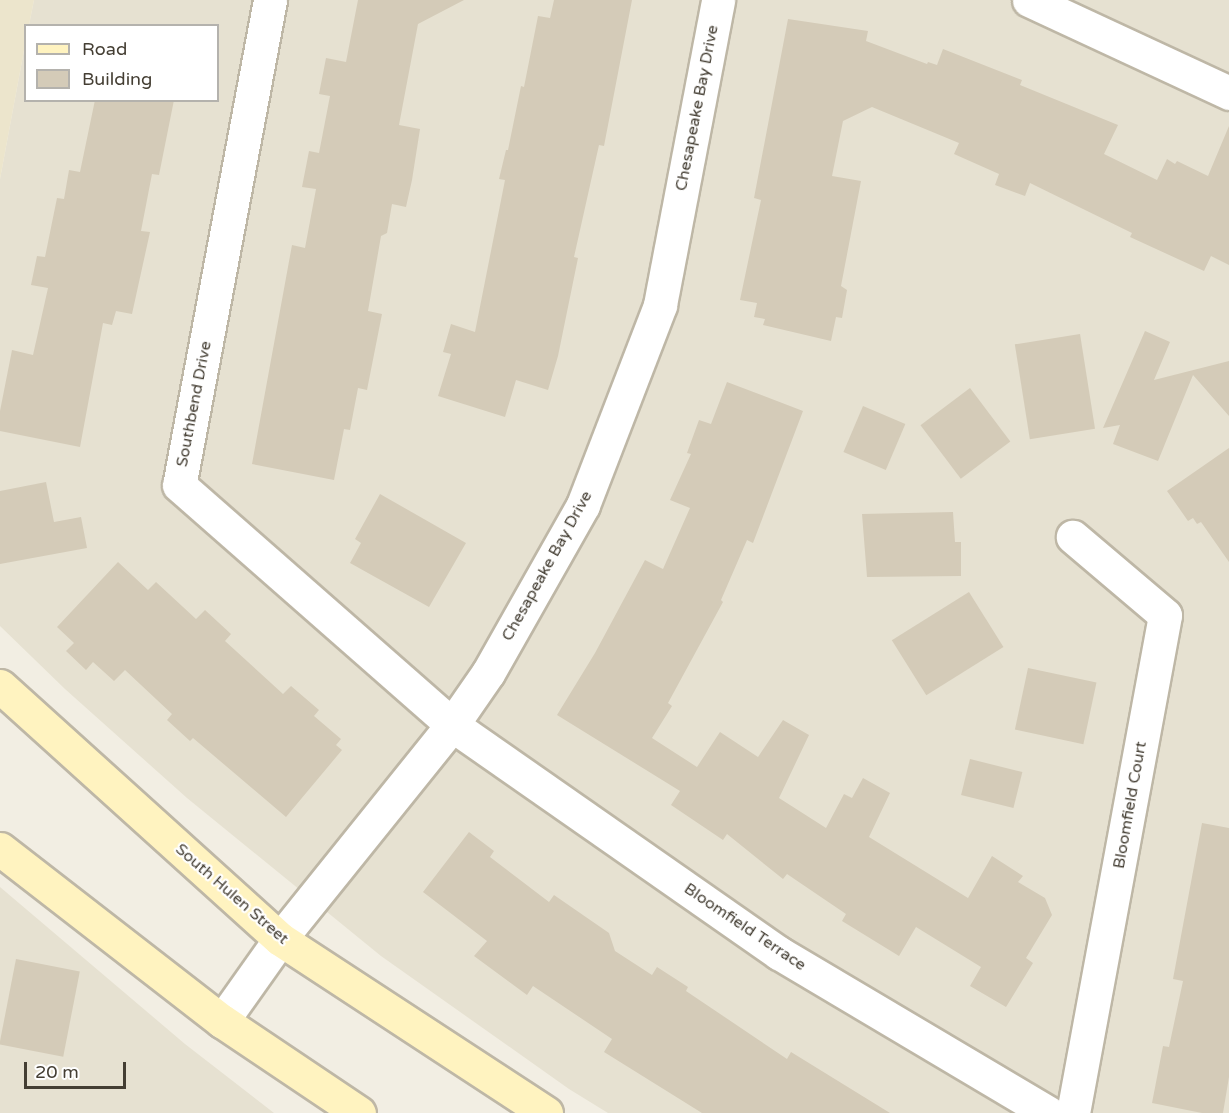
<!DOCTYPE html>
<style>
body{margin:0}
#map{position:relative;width:1229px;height:1113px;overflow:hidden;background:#f2eee3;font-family:"Varela Round",sans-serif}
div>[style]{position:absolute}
.residential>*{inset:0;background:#e6e1d1}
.education>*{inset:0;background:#ece5cc}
.building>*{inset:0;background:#d4cbb8;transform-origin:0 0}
.roads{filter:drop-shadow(2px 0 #beb7a6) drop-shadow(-2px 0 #beb7a6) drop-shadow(0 2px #beb7a6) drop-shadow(0 -2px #beb7a6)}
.street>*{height:33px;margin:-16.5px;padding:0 16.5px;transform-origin:16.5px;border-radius:16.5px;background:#fff}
.secondary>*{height:33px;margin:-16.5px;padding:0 16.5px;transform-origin:16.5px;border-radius:16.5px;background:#fff3c0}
span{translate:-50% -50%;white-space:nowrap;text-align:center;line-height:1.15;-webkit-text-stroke:4.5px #fff;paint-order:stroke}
.street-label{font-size:16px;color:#443e33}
.legend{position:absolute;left:24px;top:24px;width:195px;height:78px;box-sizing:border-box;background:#fff;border:2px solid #b4b2ad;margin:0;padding:8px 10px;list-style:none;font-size:18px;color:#443e33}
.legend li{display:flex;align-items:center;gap:12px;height:30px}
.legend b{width:30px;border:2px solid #b4b2ad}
.scale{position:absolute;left:24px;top:1062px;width:102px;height:27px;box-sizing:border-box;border:3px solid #443e33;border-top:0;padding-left:8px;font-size:18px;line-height:21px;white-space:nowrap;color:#443e33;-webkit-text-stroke:4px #fff;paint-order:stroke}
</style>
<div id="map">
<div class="residential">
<div style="clip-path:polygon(34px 0,1229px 0,1229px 1113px,608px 1113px,569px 1089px,381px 956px,187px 798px,65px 689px,0 626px,0 179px,25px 45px,26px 100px,218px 100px,218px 26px,29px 25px)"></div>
<div style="clip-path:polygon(0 887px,185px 1044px,274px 1113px,0 1113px)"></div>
</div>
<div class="education">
<div style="clip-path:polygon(0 0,34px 0,29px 25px,26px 26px,25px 45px,0 179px)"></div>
</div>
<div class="building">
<div style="clip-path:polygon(358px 0,464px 0,418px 24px,399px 125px,420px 129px,412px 180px,406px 207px,392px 204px,387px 233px,381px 236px,368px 311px,382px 314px,367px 390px,358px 388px,350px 430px,344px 429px,334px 480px,252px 464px,292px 245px,305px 248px,316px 189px,302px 187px,309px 151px,319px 153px,330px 96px,319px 94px,326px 58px,346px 62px)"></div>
<div style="clip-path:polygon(554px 0,632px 0,604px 146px,599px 145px,574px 257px,578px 258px,558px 356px,548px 390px,516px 380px,505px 417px,438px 396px,451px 354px,443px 352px,451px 324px,475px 332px,505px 180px,499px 179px,506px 150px,508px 150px,521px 86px,524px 87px,538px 16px,550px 18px)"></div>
<div style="clip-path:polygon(788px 19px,868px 31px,866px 41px,927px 64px,928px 62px,937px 65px,943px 49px,1022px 80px,1020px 85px,1118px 125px,1104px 154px,1157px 180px,1167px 159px,1175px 164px,1177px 161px,1208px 176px,1229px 126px,1229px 265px,1211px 256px,1204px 271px,1130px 237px,1132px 233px,1030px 183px,1025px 196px,995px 185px,999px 174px,954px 154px,959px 143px,872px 107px,843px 121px,832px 176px,861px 181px,841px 286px,847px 290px,842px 318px,836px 317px,831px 341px,763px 325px,765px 319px,754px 317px,757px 303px,740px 300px,761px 200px,754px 198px)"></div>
<div style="clip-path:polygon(95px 100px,174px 100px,159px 175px,152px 174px,141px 231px,150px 232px,132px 314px,116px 311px,112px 325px,103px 323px,80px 447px,0 431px,0 411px,12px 350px,33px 355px,48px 288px,31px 285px,37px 256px,45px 257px,57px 198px,64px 199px,69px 170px,80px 172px)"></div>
<div style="clip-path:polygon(1145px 331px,1170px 342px,1154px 380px,1229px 361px,1229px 416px,1193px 375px,1158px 461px,1113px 444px,1120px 425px,1103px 428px)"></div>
<div style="left:1080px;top:334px;width:96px;height:66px;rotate:81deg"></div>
<div style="clip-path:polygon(727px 382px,803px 411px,753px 543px,747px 540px,721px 600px,723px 602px,668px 703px,672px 706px,652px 738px,697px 767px,720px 732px,758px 757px,783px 720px,809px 735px,779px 798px,826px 828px,844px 794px,852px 798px,863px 778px,890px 793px,869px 837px,968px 898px,992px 856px,1023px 876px,1018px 882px,1045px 898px,1052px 915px,1026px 958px,1033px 963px,1006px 1007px,970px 986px,981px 967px,916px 927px,899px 956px,842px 921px,846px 914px,787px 874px,783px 879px,727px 834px,723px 840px,671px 805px,680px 791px,557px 715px,595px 653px,645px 560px,663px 569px,690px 508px,670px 500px,691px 454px,687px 453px,699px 420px,711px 424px)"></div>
<div style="left:970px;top:388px;width:67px;height:62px;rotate:53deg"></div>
<div style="left:863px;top:406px;width:46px;height:50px;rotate:23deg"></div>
<div style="clip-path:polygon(1229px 448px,1229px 562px,1201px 522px,1197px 524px,1193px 518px,1188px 521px,1167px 491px)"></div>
<div style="clip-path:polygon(46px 482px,54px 522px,81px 517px,87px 548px,0 564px,0 491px)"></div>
<div style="clip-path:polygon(380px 494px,466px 543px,429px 607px,350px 563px,361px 543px,355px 539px)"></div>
<div style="clip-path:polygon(953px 512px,955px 542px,961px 542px,961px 576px,867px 577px,862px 514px)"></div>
<div style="clip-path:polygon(118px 562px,148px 590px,156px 582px,196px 619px,205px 610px,231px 634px,225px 641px,283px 694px,291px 686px,319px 710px,314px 716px,341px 739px,336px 745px,342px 750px,286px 817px,193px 738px,190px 741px,167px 720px,172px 714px,125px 670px,114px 681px,93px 662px,86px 670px,66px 651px,74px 643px,57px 627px)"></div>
<div style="left:969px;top:592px;width:65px;height:91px;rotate:58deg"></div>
<div style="left:1028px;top:668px;width:70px;height:63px;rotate:12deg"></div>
<div style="left:970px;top:759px;width:54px;height:37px;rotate:14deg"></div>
<div style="clip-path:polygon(1202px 823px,1229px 828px,1229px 1077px,1223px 1113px,1202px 1113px,1152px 1103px,1163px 1046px,1169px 1047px,1183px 981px,1173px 979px)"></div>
<div style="clip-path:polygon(469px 832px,494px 851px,490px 857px,549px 902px,554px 895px,609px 933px,615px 951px,652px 975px,657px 967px,688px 987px,686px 991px,787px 1059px,791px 1052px,890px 1113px,702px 1113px,604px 1052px,612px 1039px,533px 986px,527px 995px,474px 956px,487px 941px,423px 892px)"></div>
<div style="left:16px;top:959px;width:65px;height:87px;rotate:11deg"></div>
</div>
<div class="roads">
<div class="street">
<div style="left:270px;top:0;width:493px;rotate:100.6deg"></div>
<div style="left:179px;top:485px;width:363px;rotate:41.3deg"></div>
<div style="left:452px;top:725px;width:399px;rotate:34.9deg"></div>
<div style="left:779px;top:953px;width:313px;rotate:30.7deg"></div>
<div style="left:1029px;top:0;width:221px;rotate:24.9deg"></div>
<div style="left:222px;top:1021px;width:100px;rotate:-54.7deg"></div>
<div style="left:280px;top:939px;width:275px;rotate:-51.2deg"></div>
<div style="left:452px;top:725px;width:63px;rotate:-55.3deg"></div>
<div style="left:488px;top:673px;width:193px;rotate:-60.5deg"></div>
<div style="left:583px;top:505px;width:214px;rotate:-68.9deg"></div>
<div style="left:660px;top:305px;width:310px;rotate:-79.2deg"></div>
<div style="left:1073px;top:1113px;width:506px;rotate:-79.53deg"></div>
<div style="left:1165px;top:615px;width:121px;rotate:-139.7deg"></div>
</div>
<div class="secondary">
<div style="left:0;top:686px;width:377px;rotate:42.1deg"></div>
<div style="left:280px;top:939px;width:318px;rotate:33.2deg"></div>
<div style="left:0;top:849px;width:281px;rotate:37.8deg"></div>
<div style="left:222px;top:1021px;width:165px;rotate:33.9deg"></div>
</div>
</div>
<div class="street-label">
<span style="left:697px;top:108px;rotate:-79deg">Chesapeake Bay Drive</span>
<span style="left:194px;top:404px;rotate:-79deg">Southbend Drive</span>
<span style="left:547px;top:566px;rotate:-61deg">Chesapeake Bay Drive</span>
<span style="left:1130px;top:805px;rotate:-80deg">Bloomfield Court</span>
<span style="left:232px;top:894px;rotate:41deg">South Hulen Street</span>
<span style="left:745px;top:927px;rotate:34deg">Bloomfield Terrace</span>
</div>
<ul class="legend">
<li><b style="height:8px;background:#fff3c0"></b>Road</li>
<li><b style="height:16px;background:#d4cbb8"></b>Building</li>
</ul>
<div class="scale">20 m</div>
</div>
